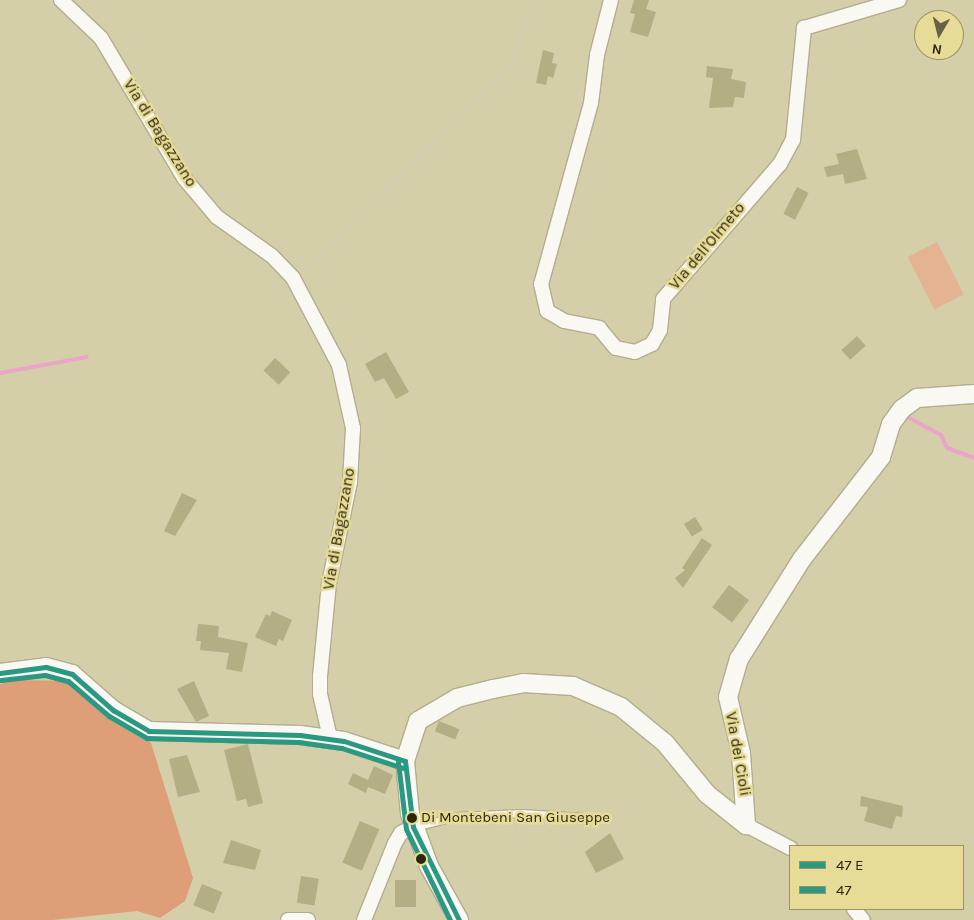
<!DOCTYPE html>
<style>
body{margin:0}
#map{position:relative;width:974px;height:920px;overflow:hidden;background:#d4cea9;font-family:Karla,sans-serif}
div>[style]{position:absolute}
.green>*{inset:0;background:#e4b392;transform-origin:0 0}
.forest>*{inset:0;background:#dd9e78}
.stream>*{height:4px;margin:-2px;padding:0 2px;transform-origin:2px;border-radius:2px;background:#eca4c9}
.building>*{inset:0;background:#b4ae84;transform-origin:0 0}
.path>*{height:2px;margin-top:-1px;transform-origin:0;background:repeating-linear-gradient(90deg,#ceccc1 0 4px,transparent 0 8px)}
.roads{filter:drop-shadow(1px 0 #b2ad90) drop-shadow(-1px 0 #b2ad90) drop-shadow(0 1px #b2ad90) drop-shadow(0 -1px #b2ad90)}
.service>*{height:7px;margin:-3.5px;padding:0 3.5px;transform-origin:3.5px;border-radius:3.5px;background:#f9f8f2}
.minor>*{height:14px;margin:-7px;padding:0 7px;transform-origin:7px;border-radius:7px;background:#f9f8f2}
.tertiary>*{height:18px;margin:-9px;padding:0 9px;transform-origin:9px;border-radius:9px;background:#f9f8f2}
.bus-1>*{height:5px;margin:-2.5px;padding:0 2.5px;transform-origin:2.5px;border-radius:2.5px;background:#2b9881}
.bus-2>*{height:5px;margin:-2.5px;padding:0 2.5px;transform-origin:2.5px;border-radius:2.5px;background:#2b9881}
.dots>*{width:14px;height:14px;translate:-50% -50%;box-sizing:border-box;border:2px solid #e6db97;border-radius:50%}
span{translate:-50% -50%;white-space:nowrap;text-align:center;line-height:1.15;-webkit-text-stroke:5px #e6db97;paint-order:stroke}
.bus-label{font-size:15px;color:#2d280c}
.left{translate:0 -50%;text-align:left}
.street-label{font-size:16px;color:#2d280c}
.legend{position:absolute;left:789px;top:845px;width:175px;height:65px;box-sizing:border-box;background:#e6db97;border:1px solid #9c935f;margin:0;padding:6px 9px;list-style:none;font-size:15px;color:#2d280c}
.legend li{display:flex;align-items:center;gap:10px;height:25px}
.legend b{width:25px;border:1px solid #9c935f}
.north{position:absolute;left:914px;top:10px;width:50px;height:50px;box-sizing:border-box;background:#e6db97;border:1px solid #9c935f;border-radius:50%;rotate:188deg;font-size:14px;font-weight:700;line-height:20px;text-align:center;color:#2d280c}
.north::after{content:'';display:block;margin:auto;width:18px;height:22px;background:#676243;clip-path:polygon(50% 0,100% 100%,50% 72%,0 100%)}
</style>
<div id="map">
<div class="green">
<div style="left:937px;top:242px;width:59px;height:33px;rotate:63deg"></div>
</div>
<div class="forest">
<div style="clip-path:polygon(18px 680px,69px 681px,97px 708px,151px 743px,193px 878px,185px 901px,160px 918px,137px 911px,52px 920px,0 920px,0 684px)"></div>
</div>
<div class="stream">
<div style="left:0;top:373px;width:88px;rotate:-10.4deg"></div>
<div style="left:904px;top:415px;width:42px;rotate:28.4deg"></div>
<div style="left:941px;top:435px;width:14px;rotate:65deg"></div>
<div style="left:947px;top:448px;width:29px;rotate:20deg"></div>
</div>
<div class="building">
<div style="clip-path:polygon(634px 0,649px 0,646px 9px,656px 12px,648px 37px,630px 32px,635px 14px,630px 13px)"></div>
<div style="clip-path:polygon(543px 50px,554px 53px,552px 63px,557px 64px,553px 78px,548px 76px,546px 85px,536px 83px)"></div>
<div style="clip-path:polygon(707px 66px,733px 69px,731px 79px,746px 82px,744px 98px,735px 97px,733px 107px,709px 108px,713px 78px,706px 77px)"></div>
<div style="clip-path:polygon(857px 149px,867px 179px,845px 184px,843px 174px,827px 177px,824px 167px,839px 164px,836px 154px)"></div>
<div style="left:797px;top:187px;width:13px;height:30px;rotate:27deg"></div>
<div style="left:857px;top:336px;width:13px;height:21px;rotate:48deg"></div>
<div style="clip-path:polygon(386px 352px,409px 392px,396px 399px,384px 378px,375px 382px,365px 364px)"></div>
<div style="left:275px;top:358px;width:21px;height:17px;rotate:43deg"></div>
<div style="clip-path:polygon(182px 493px,197px 500px,175px 536px,164px 531px)"></div>
<div style="left:695px;top:517px;width:15px;height:13px;rotate:58deg"></div>
<div style="clip-path:polygon(702px 538px,712px 545px,683px 588px,675px 578px,685px 570px,682px 568px)"></div>
<div style="left:729px;top:585px;width:25px;height:28px;rotate:37deg"></div>
<div style="clip-path:polygon(272px 611px,292px 620px,283px 641px,279px 639px,276px 646px,255px 637px,266px 614px,270px 616px)"></div>
<div style="clip-path:polygon(198px 624px,219px 626px,218px 637px,248px 643px,242px 672px,226px 669px,229px 653px,200px 650px,201px 641px,196px 641px)"></div>
<div style="clip-path:polygon(194px 681px,209px 716px,196px 722px,177px 689px)"></div>
<div style="left:439px;top:721px;width:22px;height:11px;rotate:22deg"></div>
<div style="clip-path:polygon(248px 744px,263px 803px,248px 807px,246px 799px,237px 801px,224px 750px)"></div>
<div style="clip-path:polygon(187px 755px,200px 792px,178px 797px,169px 759px)"></div>
<div style="clip-path:polygon(374px 766px,393px 775px,385px 794px,368px 787px,366px 793px,348px 784px,353px 773px,368px 780px)"></div>
<div style="clip-path:polygon(861px 796px,903px 806px,902px 817px,896px 816px,892px 829px,864px 821px,868px 807px,860px 806px)"></div>
<div style="left:360px;top:821px;width:21px;height:45px;rotate:23deg"></div>
<div style="clip-path:polygon(610px 833px,624px 859px,596px 873px,585px 852px)"></div>
<div style="clip-path:polygon(231px 840px,261px 850px,255px 870px,223px 863px)"></div>
<div style="left:301px;top:876px;width:18px;height:27px;rotate:9deg"></div>
<div style="left:395px;top:880px;width:21px;height:27px"></div>
<div style="left:202px;top:884px;width:22px;height:23px;rotate:22deg"></div>
</div>
<div class="path">
<div style="left:302px;top:270px;width:274px;rotate:-44.1deg"></div>
<div style="left:499px;top:79px;width:20px;rotate:-53deg"></div>
<div style="left:511px;top:63px;width:68px;rotate:-67.6deg"></div>
</div>
<div class="roads">
<div class="service">
<div style="left:414px;top:827px;width:44px;rotate:-14.3deg"></div>
<div style="left:457px;top:816px;width:65px;rotate:-2.6deg"></div>
<div style="left:522px;top:813px;width:77px;rotate:3.7deg"></div>
</div>
<div class="minor">
<div style="left:61px;top:0;width:55px;rotate:43.5deg"></div>
<div style="left:101px;top:38px;width:163px;rotate:59.3deg"></div>
<div style="left:184px;top:178px;width:51px;rotate:49.8deg"></div>
<div style="left:217px;top:217px;width:67px;rotate:35.3deg"></div>
<div style="left:272px;top:256px;width:30px;rotate:46deg"></div>
<div style="left:293px;top:278px;width:98px;rotate:62.1deg"></div>
<div style="left:339px;top:365px;width:65px;rotate:77.5deg"></div>
<div style="left:353px;top:428px;width:54px;rotate:93.2deg"></div>
<div style="left:350px;top:482px;width:103px;rotate:101.7deg"></div>
<div style="left:329px;top:583px;width:93px;rotate:95.5deg"></div>
<div style="left:320px;top:676px;width:18px;rotate:90deg"></div>
<div style="left:320px;top:694px;width:45px;rotate:77.2deg"></div>
<div style="left:611px;top:0;width:57px;rotate:104.3deg"></div>
<div style="left:597px;top:55px;width:48px;rotate:97.1deg"></div>
<div style="left:591px;top:103px;width:188px;rotate:105.4deg"></div>
<div style="left:541px;top:284px;width:28px;rotate:77deg"></div>
<div style="left:547px;top:311px;width:20px;rotate:30deg"></div>
<div style="left:564px;top:321px;width:36px;rotate:11deg"></div>
<div style="left:599px;top:328px;width:26px;rotate:50deg"></div>
<div style="left:616px;top:348px;width:19px;rotate:12deg"></div>
<div style="left:635px;top:352px;width:19px;rotate:-25deg"></div>
<div style="left:652px;top:344px;width:16px;rotate:-60deg"></div>
<div style="left:660px;top:330px;width:31px;rotate:-84deg"></div>
<div style="left:663px;top:299px;width:179px;rotate:-49.1deg"></div>
<div style="left:780px;top:164px;width:27px;rotate:-62deg"></div>
<div style="left:793px;top:140px;width:113px;rotate:-84.4deg"></div>
<div style="left:804px;top:28px;width:99px;rotate:-16.4deg"></div>
<div style="left:746px;top:825px;width:50px;rotate:27.6deg"></div>
<div style="left:854px;top:909px;width:14px;rotate:51deg"></div>
<div style="left:288px;top:920px;width:20px"></div>
<div style="left:364px;top:920px;width:83px;rotate:-68.1deg"></div>
<div style="left:395px;top:843px;width:12px;rotate:-59deg"></div>
<div style="left:401px;top:833px;width:13px;rotate:-27deg"></div>
</div>
<div class="tertiary">
<div style="left:0;top:673px;width:46px;rotate:-7.4deg"></div>
<div style="left:46px;top:667px;width:27px;rotate:15deg"></div>
<div style="left:72px;top:674px;width:55px;rotate:41.3deg"></div>
<div style="left:113px;top:710px;width:42px;rotate:30.3deg"></div>
<div style="left:149px;top:731px;width:151px;rotate:1.5deg"></div>
<div style="left:300px;top:735px;width:44px;rotate:7.8deg"></div>
<div style="left:344px;top:741px;width:64px;rotate:18.2deg"></div>
<div style="left:459px;top:920px;width:62px;rotate:-119.1deg"></div>
<div style="left:429px;top:866px;width:55px;rotate:-110.1deg"></div>
<div style="left:410px;top:814px;width:53px;rotate:-95.4deg"></div>
<div style="left:405px;top:761px;width:42px;rotate:-72deg"></div>
<div style="left:418px;top:721px;width:45px;rotate:-30.5deg"></div>
<div style="left:457px;top:698px;width:37px;rotate:-14deg"></div>
<div style="left:493px;top:689px;width:31px;rotate:-11deg"></div>
<div style="left:523px;top:683px;width:50px;rotate:3.4deg"></div>
<div style="left:573px;top:686px;width:52px;rotate:23.6deg"></div>
<div style="left:621px;top:707px;width:57px;rotate:39.3deg"></div>
<div style="left:665px;top:743px;width:66px;rotate:50.5deg"></div>
<div style="left:707px;top:794px;width:50px;rotate:38.5deg"></div>
<div style="left:746px;top:825px;width:72px;rotate:-94deg"></div>
<div style="left:741px;top:753px;width:57px;rotate:-103.1deg"></div>
<div style="left:728px;top:697px;width:40px;rotate:-74deg"></div>
<div style="left:739px;top:659px;width:118px;rotate:-57.8deg"></div>
<div style="left:802px;top:559px;width:129px;rotate:-52.2deg"></div>
<div style="left:881px;top:457px;width:34px;rotate:-73deg"></div>
<div style="left:891px;top:424px;width:19px;rotate:-54deg"></div>
<div style="left:902px;top:409px;width:19px;rotate:-36deg"></div>
<div style="left:917px;top:398px;width:57px;rotate:-4deg"></div>
</div>
</div>
<div class="bus-1">
<div style="left:0;top:673px;width:46px;rotate:-7.4deg"></div>
<div style="left:46px;top:667px;width:27px;rotate:15deg"></div>
<div style="left:72px;top:674px;width:55px;rotate:41.3deg"></div>
<div style="left:113px;top:710px;width:42px;rotate:30.3deg"></div>
<div style="left:149px;top:731px;width:151px;rotate:1.5deg"></div>
<div style="left:300px;top:735px;width:44px;rotate:7.8deg"></div>
<div style="left:344px;top:741px;width:64px;rotate:18.2deg"></div>
<div style="left:405px;top:761px;width:66px;rotate:83.1deg"></div>
<div style="left:413px;top:827px;width:104px;rotate:63.7deg"></div>
</div>
<div class="bus-2">
<div style="left:1px;top:680px;width:44px;rotate:-6.5deg"></div>
<div style="left:45px;top:675px;width:24px;rotate:15deg"></div>
<div style="left:68px;top:681px;width:54px;rotate:40.5deg"></div>
<div style="left:109px;top:716px;width:44px;rotate:30.1deg"></div>
<div style="left:147px;top:738px;width:152px;rotate:1.5deg"></div>
<div style="left:299px;top:742px;width:43px;rotate:7.9deg"></div>
<div style="left:342px;top:748px;width:64px;rotate:18.2deg"></div>
<div style="left:398px;top:762px;width:67px;rotate:83.2deg"></div>
<div style="left:406px;top:829px;width:101px;rotate:64.2deg"></div>
</div>
<div class="dots">
<div style="left:412px;top:818px;background:#2d280c"></div>
<div style="left:421px;top:859px;background:#2d280c"></div>
</div>
<div class="bus-label">
<span class="left" style="left:421px;top:818px">Di Montebeni San Giuseppe</span>
</div>
<div class="street-label">
<span style="left:160px;top:133px;rotate:58deg">Via di Bagazzano</span>
<span style="left:707px;top:246px;rotate:-50deg">Via dell'Olmeto</span>
<span style="left:339px;top:529px;rotate:-80deg">Via di Bagazzano</span>
<span style="left:738px;top:754px;rotate:80deg">Via dei Cioli</span>
</div>
<ul class="legend">
<li><b style="height:6px;background:#2b9881"></b>47 E</li>
<li><b style="height:6px;background:#2b9881"></b>47</li>
</ul>
<div class="north">N</div>
</div>
